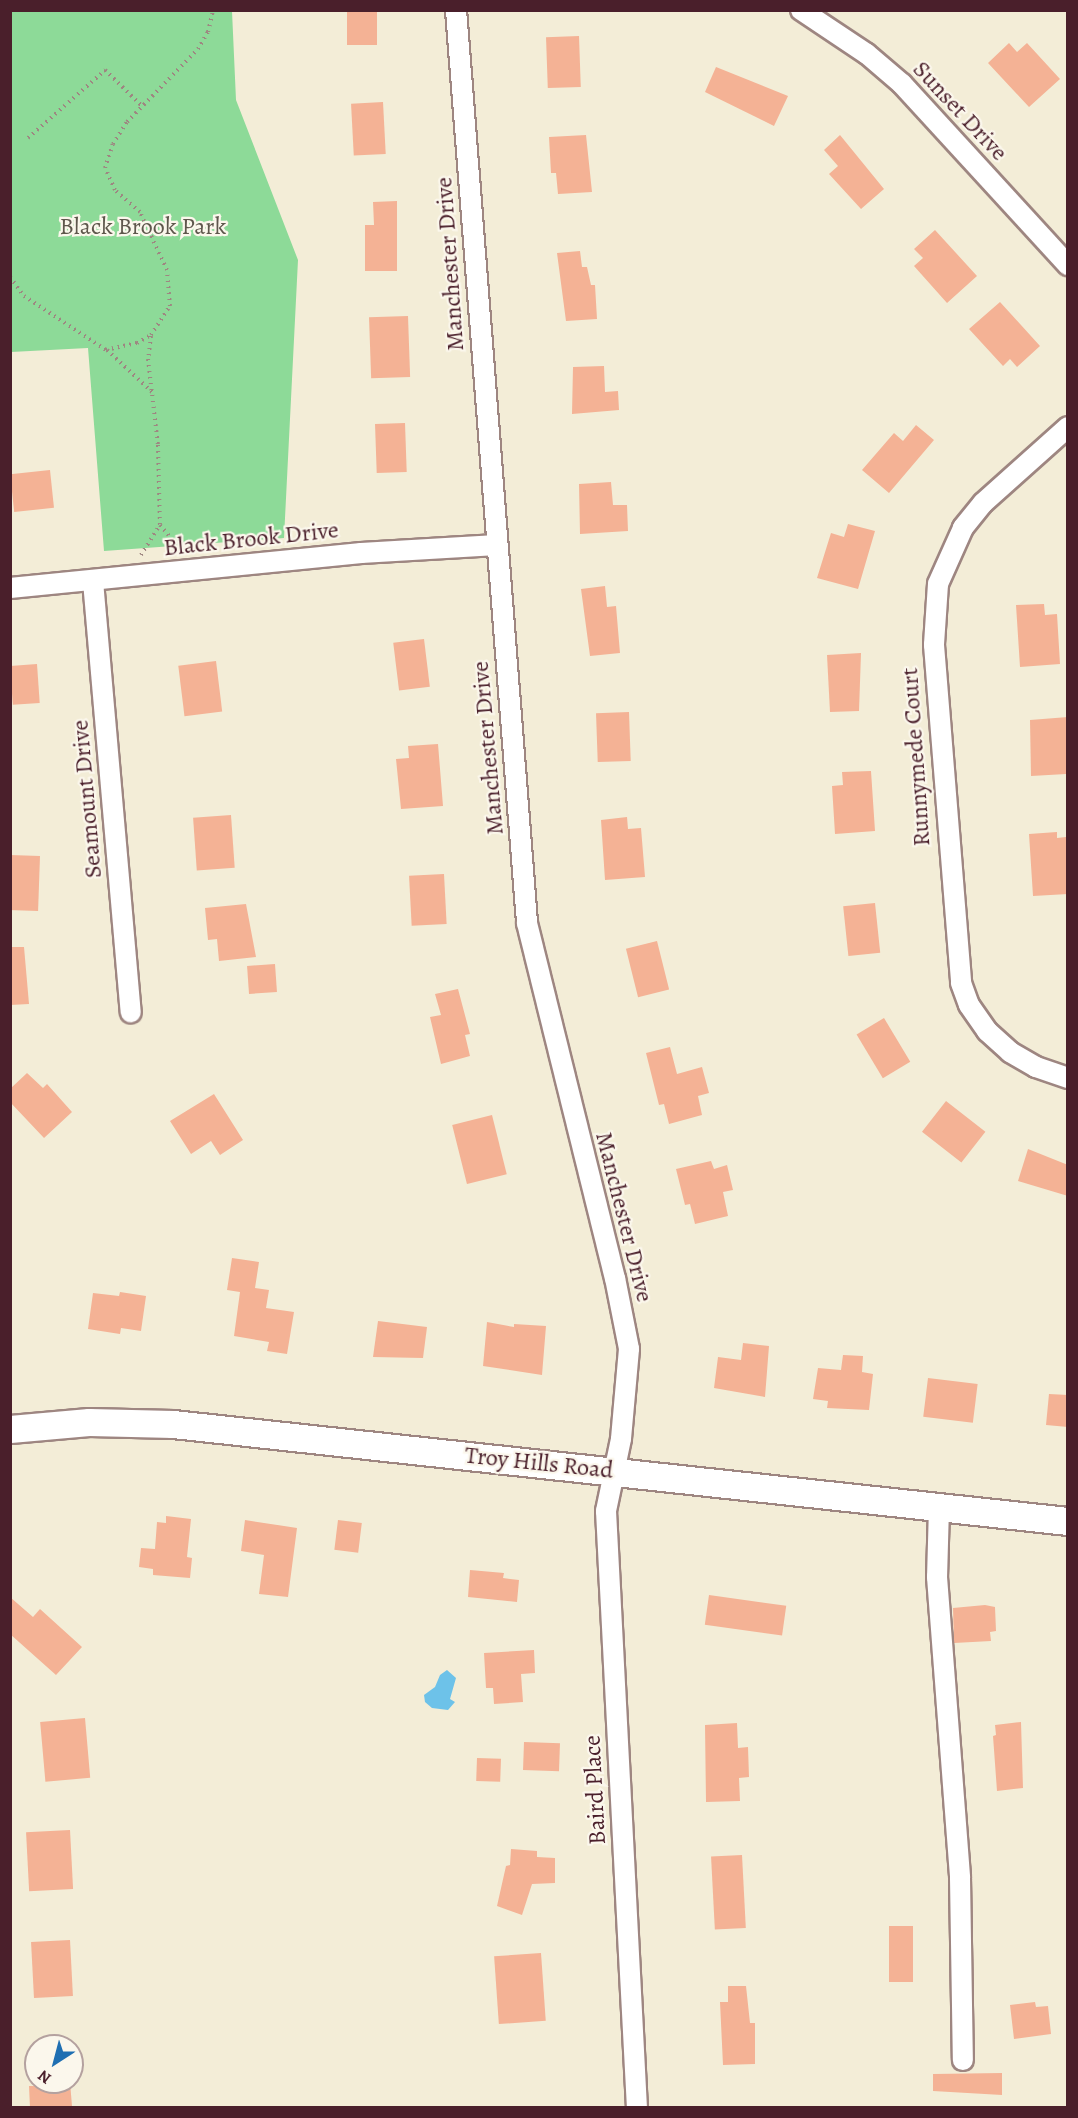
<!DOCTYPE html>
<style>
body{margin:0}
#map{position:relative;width:1078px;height:2118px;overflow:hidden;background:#f3edd7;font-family:Alegreya,serif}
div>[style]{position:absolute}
.green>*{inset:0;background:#8dda98}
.water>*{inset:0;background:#6dc2e9}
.building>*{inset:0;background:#f4b295;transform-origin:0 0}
.path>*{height:4px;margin-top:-2px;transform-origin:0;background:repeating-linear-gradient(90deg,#9e8681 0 1.5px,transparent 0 6px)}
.roads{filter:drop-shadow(2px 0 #9e8681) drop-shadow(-2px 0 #9e8681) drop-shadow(0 2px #9e8681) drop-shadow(0 -2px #9e8681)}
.minor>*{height:20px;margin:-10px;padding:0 10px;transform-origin:10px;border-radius:10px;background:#fff}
.secondary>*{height:27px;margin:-13.5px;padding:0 13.5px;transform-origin:13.5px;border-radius:13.5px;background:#fff}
span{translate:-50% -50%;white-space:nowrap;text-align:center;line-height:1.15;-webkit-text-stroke:4.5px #fbf7ec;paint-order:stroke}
.street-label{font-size:24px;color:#4a1f2b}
.park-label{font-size:24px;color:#5e574c}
.frame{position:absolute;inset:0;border:12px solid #4a1f2b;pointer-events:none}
.north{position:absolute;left:24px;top:2034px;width:60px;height:60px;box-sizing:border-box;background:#fbf7ec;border:2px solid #b4a19f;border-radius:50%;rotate:216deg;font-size:16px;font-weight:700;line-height:24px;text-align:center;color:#4a1f2b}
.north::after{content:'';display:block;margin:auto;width:21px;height:27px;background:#1f6fb2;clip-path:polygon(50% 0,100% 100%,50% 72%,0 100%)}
</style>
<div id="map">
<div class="green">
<div style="clip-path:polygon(11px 10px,232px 11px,236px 100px,298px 260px,284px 538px,104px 551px,88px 348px,11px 352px)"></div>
</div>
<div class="water">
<div style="clip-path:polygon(447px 1670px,456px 1678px,450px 1699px,455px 1702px,448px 1710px,432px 1708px,425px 1702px,424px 1695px,435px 1687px,440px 1675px)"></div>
</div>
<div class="building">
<div style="left:347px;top:10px;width:30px;height:35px"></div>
<div style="left:579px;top:36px;width:51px;height:33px;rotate:88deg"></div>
<div style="clip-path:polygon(1009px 43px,1017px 52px,1027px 43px,1060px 79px,1029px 107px,988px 63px)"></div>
<div style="clip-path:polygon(716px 67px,788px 96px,774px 126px,705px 92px)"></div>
<div style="left:383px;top:102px;width:52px;height:32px;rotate:87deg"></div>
<div style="clip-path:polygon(586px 135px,592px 192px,558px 194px,556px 173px,551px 173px,549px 137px)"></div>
<div style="clip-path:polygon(840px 135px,884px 189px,861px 209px,829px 174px,838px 166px,824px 150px)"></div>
<div style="clip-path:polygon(397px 201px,397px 271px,365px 271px,365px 225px,374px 225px,373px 202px)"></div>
<div style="clip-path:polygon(935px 230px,977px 276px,947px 303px,914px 266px,923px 258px,914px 249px)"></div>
<div style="clip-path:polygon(580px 251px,582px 267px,587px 267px,591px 285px,595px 285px,597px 319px,566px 321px,557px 253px)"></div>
<div style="clip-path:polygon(1000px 302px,1040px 346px,1017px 367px,1010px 359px,1003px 366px,969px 329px)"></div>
<div style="left:408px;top:316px;width:61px;height:39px;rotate:88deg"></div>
<div style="clip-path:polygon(604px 366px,605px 392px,618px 391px,619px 410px,572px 414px,573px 367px)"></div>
<div style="left:405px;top:423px;width:49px;height:30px;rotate:88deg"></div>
<div style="clip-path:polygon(916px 425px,934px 440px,889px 493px,862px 470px,894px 433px,903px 441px)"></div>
<div style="left:50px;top:470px;width:38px;height:40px;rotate:84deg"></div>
<div style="clip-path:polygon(611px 482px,613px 505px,627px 505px,628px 531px,580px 534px,579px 484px)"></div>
<div style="clip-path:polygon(848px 524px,875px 531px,858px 589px,817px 578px,831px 533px,844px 537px)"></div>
<div style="clip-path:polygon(605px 586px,607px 607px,616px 606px,620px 653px,590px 656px,581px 589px)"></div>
<div style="clip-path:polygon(1044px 604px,1045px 615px,1057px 614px,1060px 664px,1020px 667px,1016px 605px)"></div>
<div style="left:424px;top:639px;width:48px;height:31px;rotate:83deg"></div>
<div style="clip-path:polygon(861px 653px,859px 711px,830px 712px,827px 655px)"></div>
<div style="left:216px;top:661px;width:51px;height:38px;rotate:83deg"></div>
<div style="left:37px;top:664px;width:39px;height:27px;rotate:86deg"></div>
<div style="left:629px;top:712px;width:49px;height:33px;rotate:88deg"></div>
<div style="clip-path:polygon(1068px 717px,1066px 774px,1031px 776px,1030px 720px)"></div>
<div style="clip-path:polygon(438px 744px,443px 806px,401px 809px,396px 759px,409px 758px,408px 746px)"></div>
<div style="clip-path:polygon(871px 771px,875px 831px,835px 834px,832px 786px,843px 785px,842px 772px)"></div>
<div style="left:231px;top:815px;width:53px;height:38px;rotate:86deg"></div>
<div style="clip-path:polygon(627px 817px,628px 829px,641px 828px,645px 877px,605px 880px,601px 820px)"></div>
<div style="clip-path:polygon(1057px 832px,1057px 838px,1066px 837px,1068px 844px,1068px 894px,1033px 896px,1029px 834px)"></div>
<div style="left:40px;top:856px;width:55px;height:30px;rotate:92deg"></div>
<div style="left:444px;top:874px;width:50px;height:35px;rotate:87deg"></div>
<div style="left:875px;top:903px;width:50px;height:32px;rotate:84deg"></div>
<div style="clip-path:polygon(246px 904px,256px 957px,219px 961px,217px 939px,208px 940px,205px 908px)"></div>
<div style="left:657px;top:941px;width:50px;height:32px;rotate:76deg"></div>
<div style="clip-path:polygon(10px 947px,24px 947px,29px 1004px,10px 1005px)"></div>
<div style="left:275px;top:964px;width:28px;height:28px;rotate:86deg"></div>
<div style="clip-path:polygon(458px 989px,470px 1034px,465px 1035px,470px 1056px,441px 1064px,430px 1017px,441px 1015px,435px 994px)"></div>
<div style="left:884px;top:1018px;width:51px;height:32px;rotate:59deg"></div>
<div style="clip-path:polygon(670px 1047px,677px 1074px,702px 1067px,709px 1093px,698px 1096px,702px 1115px,669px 1124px,664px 1104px,659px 1105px,646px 1053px)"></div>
<div style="clip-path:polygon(27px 1073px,43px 1088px,47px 1084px,72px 1112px,44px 1138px,10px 1102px,10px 1089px)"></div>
<div style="clip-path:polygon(214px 1094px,243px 1140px,220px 1155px,211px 1141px,191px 1154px,170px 1121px)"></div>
<div style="left:946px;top:1101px;width:50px;height:39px;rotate:38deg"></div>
<div style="left:492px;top:1115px;width:61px;height:41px;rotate:76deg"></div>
<div style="clip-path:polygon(1028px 1149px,1068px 1165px,1068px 1196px,1018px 1181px)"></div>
<div style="clip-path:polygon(711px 1161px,714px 1169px,727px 1165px,733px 1190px,723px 1192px,728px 1216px,695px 1224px,690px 1204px,685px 1205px,676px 1169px)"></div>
<div style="clip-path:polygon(232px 1258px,259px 1262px,255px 1288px,269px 1290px,266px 1308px,294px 1312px,287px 1354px,267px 1351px,269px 1342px,234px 1336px,240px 1292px,227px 1290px)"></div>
<div style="clip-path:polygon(120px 1292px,146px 1296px,141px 1331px,121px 1328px,120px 1334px,88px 1329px,93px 1293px,119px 1296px)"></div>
<div style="clip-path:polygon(378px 1321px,427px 1327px,423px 1358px,373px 1357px)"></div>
<div style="clip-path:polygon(487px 1322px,514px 1327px,514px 1324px,546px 1326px,542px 1375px,483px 1366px)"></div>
<div style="clip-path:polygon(743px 1343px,769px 1346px,765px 1397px,714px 1388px,718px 1357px,741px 1360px)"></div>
<div style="clip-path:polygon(843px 1355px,863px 1356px,862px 1372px,873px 1374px,869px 1410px,827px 1408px,828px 1401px,813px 1399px,818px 1368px,841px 1370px)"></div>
<div style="left:928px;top:1378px;width:50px;height:39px;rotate:7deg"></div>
<div style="clip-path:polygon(1049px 1394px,1068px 1395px,1068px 1427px,1046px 1425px)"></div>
<div style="clip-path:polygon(166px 1516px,191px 1519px,187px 1557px,192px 1558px,190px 1578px,153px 1575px,153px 1569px,139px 1567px,141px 1548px,155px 1549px,157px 1522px,166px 1523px)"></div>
<div style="clip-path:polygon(245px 1520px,297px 1528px,288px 1597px,259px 1594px,264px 1555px,241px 1551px)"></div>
<div style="left:338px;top:1520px;width:24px;height:30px;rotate:7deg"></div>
<div style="clip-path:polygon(470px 1570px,504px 1573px,503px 1578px,519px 1580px,517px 1602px,468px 1597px)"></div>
<div style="left:709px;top:1595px;width:78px;height:30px;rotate:8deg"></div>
<div style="clip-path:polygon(10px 1597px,33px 1617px,40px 1609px,82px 1647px,56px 1675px,10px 1634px)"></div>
<div style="clip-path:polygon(985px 1605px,995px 1607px,996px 1631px,990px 1632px,991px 1641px,954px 1643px,953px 1608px)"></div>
<div style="clip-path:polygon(534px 1650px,535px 1673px,521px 1674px,523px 1702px,494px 1704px,493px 1688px,486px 1688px,484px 1653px)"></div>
<div style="left:85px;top:1718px;width:60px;height:45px;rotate:85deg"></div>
<div style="clip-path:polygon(1021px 1722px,1023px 1788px,997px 1791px,993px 1736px,996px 1735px,995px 1725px)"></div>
<div style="clip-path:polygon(737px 1723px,738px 1748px,748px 1747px,749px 1777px,739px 1778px,740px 1801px,706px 1802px,705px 1725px)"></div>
<div style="left:524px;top:1742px;width:36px;height:28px;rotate:2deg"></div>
<div style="left:477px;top:1758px;width:24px;height:23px;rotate:2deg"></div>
<div style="left:70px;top:1830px;width:59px;height:44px;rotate:87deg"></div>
<div style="clip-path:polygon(511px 1849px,537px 1851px,537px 1857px,555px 1858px,555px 1883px,532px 1884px,522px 1915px,497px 1906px,506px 1866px,510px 1865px)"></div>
<div style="left:742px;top:1855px;width:73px;height:31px;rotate:87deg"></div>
<div style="left:889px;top:1926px;width:24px;height:56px"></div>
<div style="left:70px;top:1940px;width:56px;height:39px;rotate:87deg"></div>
<div style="left:541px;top:1953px;width:68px;height:47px;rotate:86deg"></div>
<div style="clip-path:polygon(728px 1986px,746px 1986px,750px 2023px,755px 2023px,755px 2064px,723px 2065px,720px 2002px,728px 2002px)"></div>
<div style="clip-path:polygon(1035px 2002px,1036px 2007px,1048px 2006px,1051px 2034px,1014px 2039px,1010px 2005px)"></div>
<div style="clip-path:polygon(1002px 2073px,1002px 2095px,933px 2091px,933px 2074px)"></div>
<div style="clip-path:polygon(34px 2082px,70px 2082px,72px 2106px,30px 2108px,29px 2086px,35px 2086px)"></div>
</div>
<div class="path">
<div style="left:28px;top:138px;width:103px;rotate:-41.4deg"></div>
<div style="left:105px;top:70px;width:53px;rotate:44.2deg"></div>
<div style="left:10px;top:277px;width:24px;rotate:54deg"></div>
<div style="left:24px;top:296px;width:98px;rotate:33.4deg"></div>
<div style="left:106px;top:350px;width:32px;rotate:-13deg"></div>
<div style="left:137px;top:343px;width:16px;rotate:-30deg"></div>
<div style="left:151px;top:335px;width:35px;rotate:-57deg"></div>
<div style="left:170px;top:306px;width:36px;rotate:-95deg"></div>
<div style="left:167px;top:270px;width:64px;rotate:-115deg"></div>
<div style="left:140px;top:212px;width:33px;rotate:-139deg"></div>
<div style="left:115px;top:190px;width:24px;rotate:-114deg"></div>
<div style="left:105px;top:168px;width:25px;rotate:-72deg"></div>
<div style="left:113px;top:144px;width:26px;rotate:-58deg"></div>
<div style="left:127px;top:122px;width:102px;rotate:-45.8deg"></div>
<div style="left:198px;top:49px;width:20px;rotate:-60deg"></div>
<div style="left:208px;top:32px;width:23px;rotate:-77deg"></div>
<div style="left:151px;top:336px;width:23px;rotate:97deg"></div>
<div style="left:148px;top:359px;width:87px;rotate:83.4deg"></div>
<div style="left:158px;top:445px;width:80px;rotate:88.6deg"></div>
<div style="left:160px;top:525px;width:33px;rotate:50deg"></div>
<div style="left:107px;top:350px;width:62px;rotate:43deg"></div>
<div style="left:141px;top:555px;width:36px;rotate:-58deg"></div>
</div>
<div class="roads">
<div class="minor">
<div style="left:456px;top:10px;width:916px;rotate:85.55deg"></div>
<div style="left:527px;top:923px;width:366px;rotate:76.1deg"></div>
<div style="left:615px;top:1278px;width:72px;rotate:78.8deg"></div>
<div style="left:629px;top:1349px;width:90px;rotate:95.1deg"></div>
<div style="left:621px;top:1439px;width:74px;rotate:101.8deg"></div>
<div style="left:606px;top:1511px;width:598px;rotate:87.03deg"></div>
<div style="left:801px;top:10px;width:79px;rotate:33.7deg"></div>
<div style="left:867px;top:54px;width:46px;rotate:40.6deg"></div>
<div style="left:902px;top:84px;width:246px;rotate:47.5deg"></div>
<div style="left:1068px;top:427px;width:114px;rotate:138.2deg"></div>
<div style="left:983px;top:503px;width:32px;rotate:129deg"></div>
<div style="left:963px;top:528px;width:61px;rotate:114.1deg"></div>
<div style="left:938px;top:584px;width:61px;rotate:93.8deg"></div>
<div style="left:934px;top:645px;width:339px;rotate:85.4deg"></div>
<div style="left:961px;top:983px;width:23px;rotate:70deg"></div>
<div style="left:969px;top:1005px;width:32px;rotate:55deg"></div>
<div style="left:987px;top:1031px;width:31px;rotate:42deg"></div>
<div style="left:1010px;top:1052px;width:30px;rotate:30deg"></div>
<div style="left:1036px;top:1067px;width:34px;rotate:19deg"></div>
<div style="left:93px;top:581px;width:433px;rotate:85deg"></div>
<div style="left:10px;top:588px;width:353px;rotate:-5.7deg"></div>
<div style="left:361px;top:553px;width:136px;rotate:-3.4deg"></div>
<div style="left:939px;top:1507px;width:70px;rotate:91.6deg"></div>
<div style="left:937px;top:1577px;width:302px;rotate:85.6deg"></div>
<div style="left:960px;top:1878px;width:182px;rotate:89.1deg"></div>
</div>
<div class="secondary">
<div style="left:10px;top:1429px;width:79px;rotate:-5.1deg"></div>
<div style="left:89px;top:1422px;width:84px;rotate:1.4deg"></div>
<div style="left:173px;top:1424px;width:900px;rotate:6.19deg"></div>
</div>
</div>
<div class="street-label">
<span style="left:960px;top:111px;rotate:47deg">Sunset Drive</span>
<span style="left:450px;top:264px;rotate:-94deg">Manchester Drive</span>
<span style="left:251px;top:539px;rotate:-6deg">Black Brook Drive</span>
<span style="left:488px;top:748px;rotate:-95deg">Manchester Drive</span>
<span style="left:916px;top:757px;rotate:-94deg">Runnymede Court</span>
<span style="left:87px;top:799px;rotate:-95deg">Seamount Drive</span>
<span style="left:624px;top:1217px;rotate:76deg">Manchester Drive</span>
<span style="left:539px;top:1463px;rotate:6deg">Troy Hills Road</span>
<span style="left:595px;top:1790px;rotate:-93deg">Baird Place</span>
</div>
<div class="park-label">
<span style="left:143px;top:227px">Black Brook Park</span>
</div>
<div class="frame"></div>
<div class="north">N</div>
</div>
